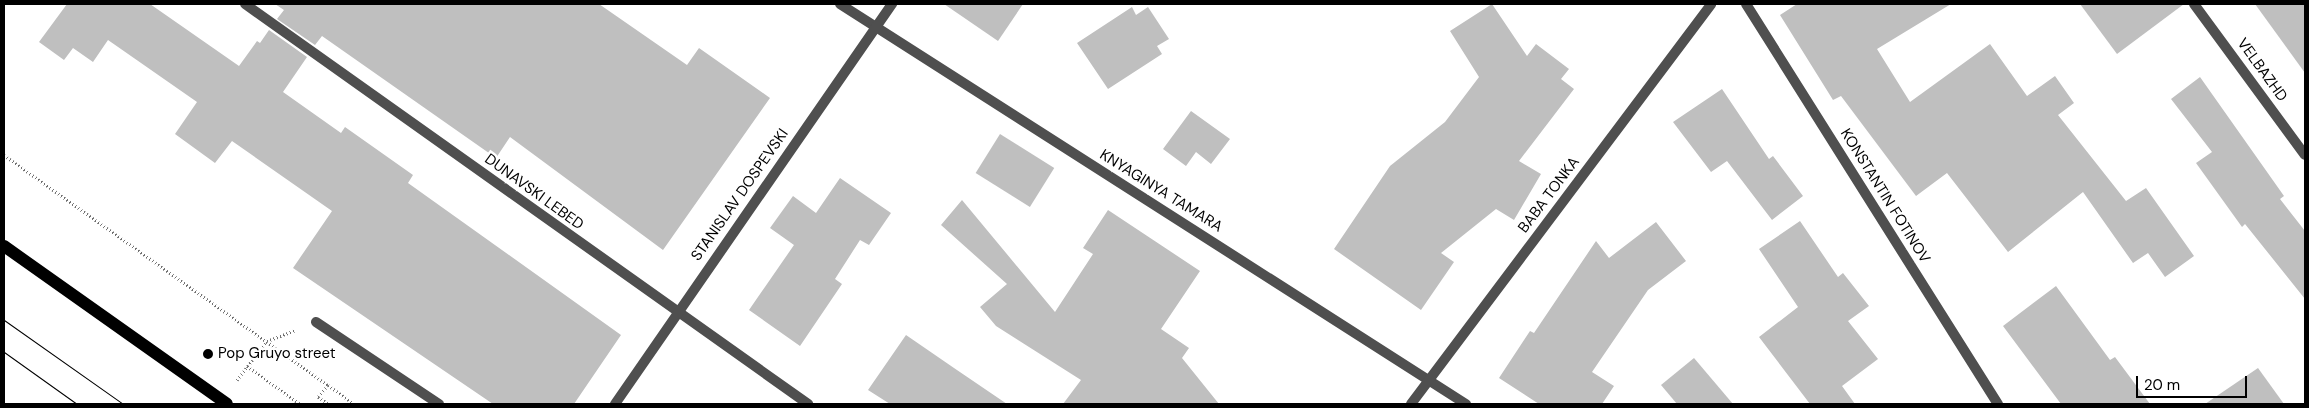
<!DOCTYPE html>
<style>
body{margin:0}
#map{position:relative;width:2309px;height:408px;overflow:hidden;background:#fff;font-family:"DM Sans",sans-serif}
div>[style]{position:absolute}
.building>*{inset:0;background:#bfbfbf;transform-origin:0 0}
.path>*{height:3px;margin-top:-1.5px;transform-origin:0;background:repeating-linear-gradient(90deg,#717171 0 1px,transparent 0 3.5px)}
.lane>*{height:10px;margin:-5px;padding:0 5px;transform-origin:5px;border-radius:5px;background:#4f4f4f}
.street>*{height:10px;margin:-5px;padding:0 5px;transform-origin:5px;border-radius:5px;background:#4f4f4f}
.primary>*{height:12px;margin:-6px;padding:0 6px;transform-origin:6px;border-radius:6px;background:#000}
.tram>*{height:1px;margin:-0.5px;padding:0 0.5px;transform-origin:0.5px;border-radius:0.5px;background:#000}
.dots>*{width:14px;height:14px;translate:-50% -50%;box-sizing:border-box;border:2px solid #fff;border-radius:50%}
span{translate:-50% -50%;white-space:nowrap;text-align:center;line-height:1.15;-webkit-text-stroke:5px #fff;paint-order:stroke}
.street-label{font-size:15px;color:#000}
.poi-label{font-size:15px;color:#000}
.left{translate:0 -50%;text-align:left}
.frame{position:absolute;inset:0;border:5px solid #000;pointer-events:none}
.scale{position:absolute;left:2136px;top:376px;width:111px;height:22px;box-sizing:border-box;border:2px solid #000;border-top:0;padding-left:6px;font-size:15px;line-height:18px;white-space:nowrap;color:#000;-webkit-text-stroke:4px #fff;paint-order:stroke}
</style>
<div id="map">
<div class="building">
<div style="clip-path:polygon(67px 4px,150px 4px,239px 66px,257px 41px,260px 43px,269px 30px,307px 57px,283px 92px,341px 133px,345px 127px,413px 175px,408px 183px,621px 335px,574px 404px,493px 404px,293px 268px,332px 211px,232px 141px,215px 163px,175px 134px,197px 102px,108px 40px,93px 62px,73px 48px,64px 60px,39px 42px)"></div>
<div style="clip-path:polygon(275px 4px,599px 4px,687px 65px,699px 48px,770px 98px,663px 250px,510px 137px,496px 158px,322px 36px,315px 45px,277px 19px,284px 10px)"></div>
<div style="clip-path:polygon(944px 4px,1023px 4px,998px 41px)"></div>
<div style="clip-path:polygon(1492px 4px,1527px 56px,1536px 44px,1569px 69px,1561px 79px,1574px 89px,1519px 161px,1541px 174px,1514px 220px,1496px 209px,1441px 253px,1454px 262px,1421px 310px,1334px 249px,1390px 166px,1445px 122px,1479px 77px,1450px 31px)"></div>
<div style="clip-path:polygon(1797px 4px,1951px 4px,1877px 49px,1910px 102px,1990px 44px,2027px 96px,2055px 76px,2074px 103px,2058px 115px,2126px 201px,2146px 188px,2194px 256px,2165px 277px,2148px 253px,2133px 263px,2083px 192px,2008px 252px,1947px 173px,1916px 196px,1841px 96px,1833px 100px,1780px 15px)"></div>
<div style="clip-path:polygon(2080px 4px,2184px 4px,2117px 54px)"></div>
<div style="clip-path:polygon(2255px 4px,2305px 4px,2305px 73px)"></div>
<div style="clip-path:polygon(1132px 7px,1136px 15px,1148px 7px,1169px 39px,1157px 46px,1162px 54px,1108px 89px,1077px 43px)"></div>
<div style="clip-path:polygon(2200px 77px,2284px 196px,2280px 199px,2305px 231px,2305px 299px,2245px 224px,2242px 227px,2196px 163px,2212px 152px,2171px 99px)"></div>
<div style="clip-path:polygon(1722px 89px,1769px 159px,1773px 156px,1803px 196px,1772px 220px,1727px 161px,1711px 172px,1673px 122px)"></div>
<div style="clip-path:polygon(1191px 111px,1230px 139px,1211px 164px,1196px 152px,1186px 166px,1163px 149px)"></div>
<div style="left:1000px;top:134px;width:64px;height:46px;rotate:32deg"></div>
<div style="clip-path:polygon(840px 178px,891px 213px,869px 245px,860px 240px,835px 279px,842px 284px,800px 346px,749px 310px,794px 245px,770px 228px,793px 196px,816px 213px)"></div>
<div style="clip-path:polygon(962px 200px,1055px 312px,1093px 254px,1083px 248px,1108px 210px,1200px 271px,1161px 329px,1189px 348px,1182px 358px,1219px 404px,1063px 404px,1081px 380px,996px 326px,980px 307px,1007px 284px,941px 225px)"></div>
<div style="clip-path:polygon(1800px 221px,1838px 277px,1843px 273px,1869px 306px,1848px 321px,1878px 359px,1842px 386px,1855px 404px,1810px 404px,1759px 337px,1798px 307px,1759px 249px)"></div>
<div style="clip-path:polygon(1656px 222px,1686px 261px,1648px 290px,1592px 372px,1614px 386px,1602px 404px,1539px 404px,1499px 378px,1530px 331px,1534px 333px,1596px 241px,1609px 258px)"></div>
<div style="clip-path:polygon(2056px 286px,2110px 360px,2115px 357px,2150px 404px,2061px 404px,2003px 326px)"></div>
<div style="clip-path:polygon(906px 335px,954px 368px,1007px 404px,890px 404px,868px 390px)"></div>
<div style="clip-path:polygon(1694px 358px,1733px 404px,1677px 404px,1661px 385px)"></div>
<div style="clip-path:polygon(2258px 368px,2284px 404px,2205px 404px)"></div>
</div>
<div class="path">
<div style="left:4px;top:155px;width:397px;rotate:35.4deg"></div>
<div style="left:328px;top:385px;width:16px;rotate:130deg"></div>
<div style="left:318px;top:397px;width:13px;rotate:32deg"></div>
<div style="left:247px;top:366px;width:65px;rotate:35.6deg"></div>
<div style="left:237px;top:380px;width:49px;rotate:-52.4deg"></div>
<div style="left:267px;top:341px;width:30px;rotate:-21deg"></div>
<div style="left:328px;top:385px;width:32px;rotate:36deg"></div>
</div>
<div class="lane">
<div style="left:316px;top:322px;width:148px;rotate:33.7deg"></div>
</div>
<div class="street">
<div style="left:245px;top:4px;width:691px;rotate:35.39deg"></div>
<div style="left:840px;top:4px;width:743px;rotate:32.58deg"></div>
<div style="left:1746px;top:4px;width:473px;rotate:57.8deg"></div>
<div style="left:2194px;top:4px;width:187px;rotate:53.7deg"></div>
<div style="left:615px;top:404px;width:487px;rotate:-55.3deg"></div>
<div style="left:1411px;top:404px;width:500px;rotate:-53.1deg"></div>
</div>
<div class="primary">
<div style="left:4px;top:246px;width:273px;rotate:35.3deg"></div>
</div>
<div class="tram">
<div style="left:4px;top:320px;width:146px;rotate:35.2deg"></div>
<div style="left:4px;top:352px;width:90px;rotate:35.5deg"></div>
</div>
<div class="dots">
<div style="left:208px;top:354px;background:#000"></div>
</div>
<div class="street-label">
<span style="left:2262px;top:70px;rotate:54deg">VELBAZHD</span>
<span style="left:1161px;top:191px;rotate:32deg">KNYAGINYA TAMARA</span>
<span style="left:534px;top:192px;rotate:36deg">DUNAVSKI LEBED</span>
<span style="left:740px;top:195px;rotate:-55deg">STANISLAV DOSPEVSKI</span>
<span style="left:1549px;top:195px;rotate:-53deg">BABA TONKA</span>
<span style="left:1885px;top:196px;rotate:58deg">KONSTANTIN FOTINOV</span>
</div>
<div class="poi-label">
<span class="left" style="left:218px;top:354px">Pop Gruyo street</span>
</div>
<div class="frame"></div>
<div class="scale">20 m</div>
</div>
